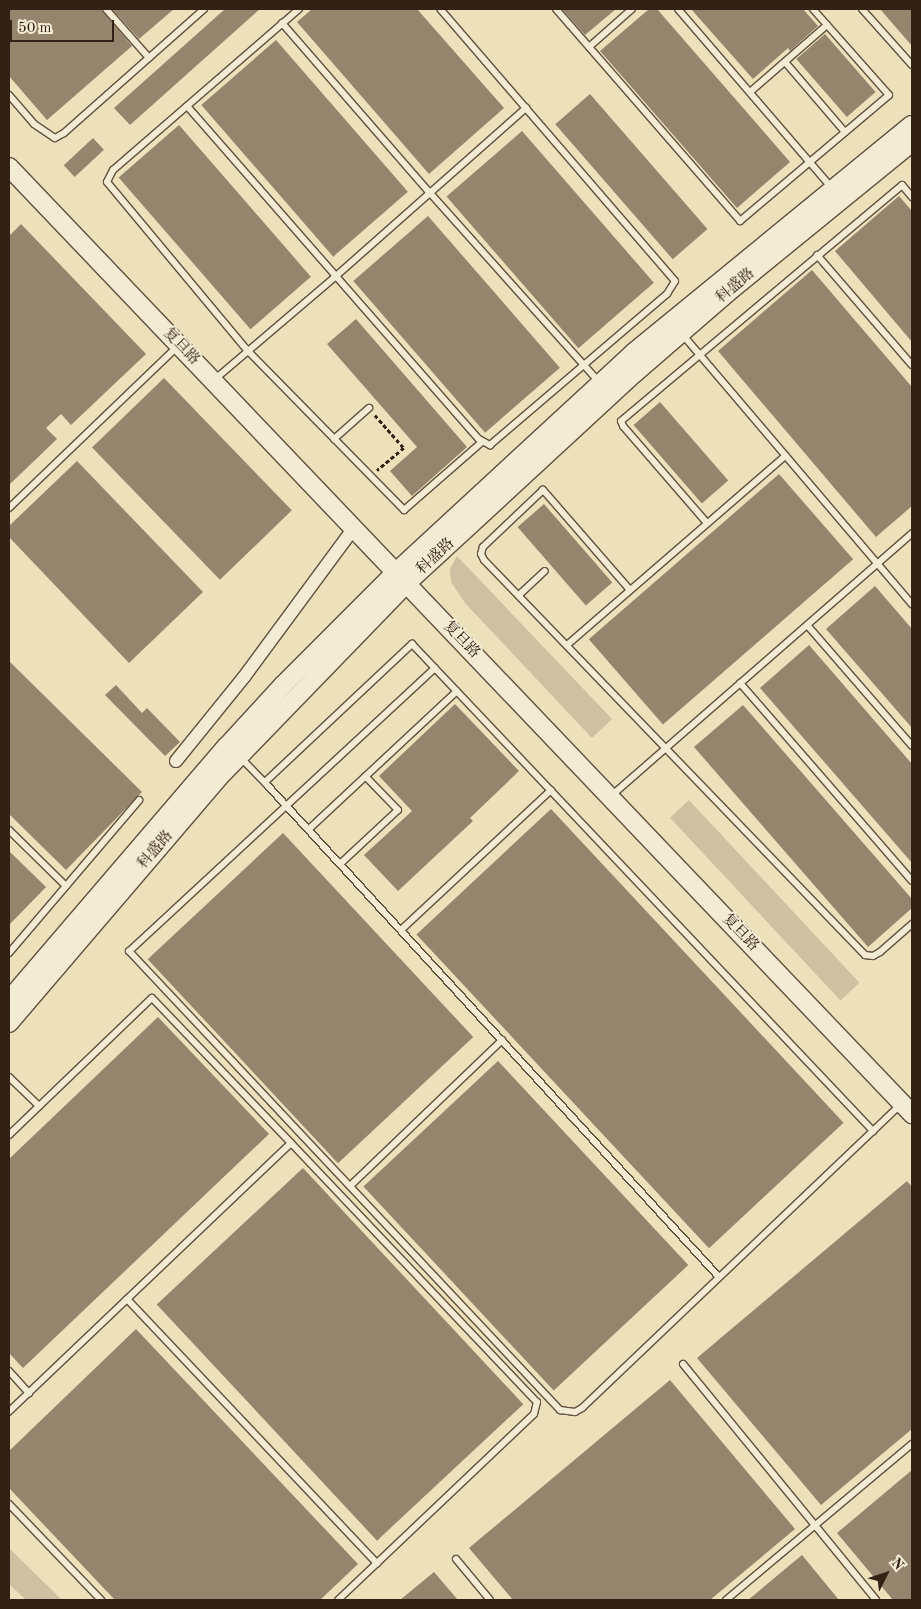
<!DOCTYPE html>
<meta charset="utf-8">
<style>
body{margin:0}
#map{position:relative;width:921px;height:1609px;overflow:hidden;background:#ede1bc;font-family:"Old Standard TT","Noto Serif SC",serif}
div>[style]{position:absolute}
.green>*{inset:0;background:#cec0a0;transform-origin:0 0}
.building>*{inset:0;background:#94856c;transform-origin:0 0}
.path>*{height:2.5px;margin-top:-1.25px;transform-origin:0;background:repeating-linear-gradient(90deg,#342115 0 4px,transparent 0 6.5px)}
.roads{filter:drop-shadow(1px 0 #62513f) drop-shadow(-1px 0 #62513f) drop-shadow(0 1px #62513f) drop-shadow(0 -1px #62513f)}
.lane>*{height:6px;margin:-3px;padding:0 3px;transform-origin:3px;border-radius:3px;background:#f3ecd3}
.street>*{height:12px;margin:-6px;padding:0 6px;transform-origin:6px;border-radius:6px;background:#f3ecd3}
.secondary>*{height:18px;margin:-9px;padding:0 9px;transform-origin:9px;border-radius:9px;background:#f3ecd3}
span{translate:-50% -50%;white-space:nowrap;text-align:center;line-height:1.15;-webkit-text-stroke:4px #f3ecd3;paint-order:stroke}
.street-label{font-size:15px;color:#342115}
.frame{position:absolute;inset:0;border:10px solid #342115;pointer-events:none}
.north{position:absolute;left:861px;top:1549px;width:50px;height:50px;-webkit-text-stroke:4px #f3ecd3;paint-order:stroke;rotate:49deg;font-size:14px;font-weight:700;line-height:20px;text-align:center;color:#342115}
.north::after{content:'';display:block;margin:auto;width:18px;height:22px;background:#342115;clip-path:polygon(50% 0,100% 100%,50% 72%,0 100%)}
.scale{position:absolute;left:10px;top:20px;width:104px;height:22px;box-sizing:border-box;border:2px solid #342115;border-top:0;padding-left:6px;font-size:15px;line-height:18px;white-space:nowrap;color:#342115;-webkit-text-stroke:4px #f3ecd3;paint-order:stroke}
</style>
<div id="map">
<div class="green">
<div style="clip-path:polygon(457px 556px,612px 719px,592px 738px,465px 603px,451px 582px,450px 569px)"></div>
<div style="left:689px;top:800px;width:250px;height:26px;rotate:47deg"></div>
<div style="clip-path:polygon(9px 1548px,62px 1600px,26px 1600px,9px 1584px)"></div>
</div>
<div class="building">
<div style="clip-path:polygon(9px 9px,101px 9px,132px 46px,47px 120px,9px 76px)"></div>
<div style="clip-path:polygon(112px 9px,174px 9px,139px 39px)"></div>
<div style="clip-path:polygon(225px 9px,260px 9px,130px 125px,114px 108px)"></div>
<div style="clip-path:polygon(312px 9px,417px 9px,504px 108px,429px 174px,297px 22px)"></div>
<div style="clip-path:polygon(562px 9px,616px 9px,585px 35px)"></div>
<div style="clip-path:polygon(649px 9px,657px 9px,790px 162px,737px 208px,600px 51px)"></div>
<div style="clip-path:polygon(691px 9px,803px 9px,818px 26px,790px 51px,788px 48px,753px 79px)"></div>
<div style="clip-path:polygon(880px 9px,912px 9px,912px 46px)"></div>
<div style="left:825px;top:34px;width:77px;height:38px;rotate:49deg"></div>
<div style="left:276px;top:40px;width:201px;height:99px;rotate:49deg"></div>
<div style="left:590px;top:94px;width:179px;height:46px;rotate:49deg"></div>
<div style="left:179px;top:125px;width:201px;height:80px;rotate:49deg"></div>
<div style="left:522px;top:131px;width:201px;height:100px;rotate:49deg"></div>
<div style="left:93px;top:138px;width:16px;height:40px;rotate:47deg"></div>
<div style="clip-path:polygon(899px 196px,912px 211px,912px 342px,835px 251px)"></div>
<div style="left:428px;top:216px;width:201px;height:99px;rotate:49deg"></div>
<div style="clip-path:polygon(21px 224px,146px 354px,71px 425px,61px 414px,46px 428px,57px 439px,9px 485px,9px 236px)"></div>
<div style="clip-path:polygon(812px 270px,912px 387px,912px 506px,876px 537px,718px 351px)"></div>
<div style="clip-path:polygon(356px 319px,467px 447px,412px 496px,390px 471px,417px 447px,327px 344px)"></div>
<div style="left:164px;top:378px;width:184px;height:100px;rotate:46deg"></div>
<div style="left:660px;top:402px;width:104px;height:35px;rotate:49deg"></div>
<div style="clip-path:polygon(77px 461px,203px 592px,129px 663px,9px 537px,9px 526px)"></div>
<div style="left:779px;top:474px;width:113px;height:252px;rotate:49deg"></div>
<div style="left:544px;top:504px;width:104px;height:35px;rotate:49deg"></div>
<div style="clip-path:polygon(875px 586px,912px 629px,912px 728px,826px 629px)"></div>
<div style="clip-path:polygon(809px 645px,912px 764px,912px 863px,760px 688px)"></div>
<div style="clip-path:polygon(9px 661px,142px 792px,66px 870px,9px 814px)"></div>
<div style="clip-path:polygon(116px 685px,142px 713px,147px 708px,180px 742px,165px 756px,105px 695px)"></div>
<div style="clip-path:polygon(455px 704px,519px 771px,470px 818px,473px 821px,398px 891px,364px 855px,412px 811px,379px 776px)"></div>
<div style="clip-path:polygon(743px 705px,912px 899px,912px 908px,868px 947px,694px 747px)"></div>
<div style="left:551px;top:809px;width:429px;height:184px;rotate:47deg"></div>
<div style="left:283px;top:833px;width:279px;height:185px;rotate:47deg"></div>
<div style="clip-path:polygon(9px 851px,46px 887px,9px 925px)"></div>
<div style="clip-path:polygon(158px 1017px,269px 1134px,23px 1368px,9px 1353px,9px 1159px)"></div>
<div style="left:498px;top:1061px;width:279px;height:184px;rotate:47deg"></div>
<div style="left:303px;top:1168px;width:323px;height:200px;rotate:47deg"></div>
<div style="clip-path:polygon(907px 1181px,912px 1187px,912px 1429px,821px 1505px,697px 1358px)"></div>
<div style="clip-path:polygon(136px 1329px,358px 1564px,320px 1600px,115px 1600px,9px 1488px,9px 1451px)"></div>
<div style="clip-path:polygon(670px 1380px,795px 1529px,710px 1600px,513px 1600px,469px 1548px)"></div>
<div style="clip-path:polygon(912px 1470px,912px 1600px,893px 1600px,837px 1533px)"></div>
<div style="clip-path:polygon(802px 1555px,839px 1600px,748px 1600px)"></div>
<div style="clip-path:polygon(434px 1572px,458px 1600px,400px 1600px)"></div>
</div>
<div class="path">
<div style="left:375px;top:415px;width:44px;rotate:48.7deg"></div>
<div style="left:404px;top:448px;width:35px;rotate:140deg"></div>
</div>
<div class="roads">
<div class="lane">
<div style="left:106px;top:9px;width:65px;rotate:48.7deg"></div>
<div style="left:299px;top:9px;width:246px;rotate:139.1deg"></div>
<div style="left:113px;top:170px;width:13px;rotate:117deg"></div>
<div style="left:107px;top:182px;width:220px;rotate:50.2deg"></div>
<div style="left:248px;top:351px;width:223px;rotate:45.5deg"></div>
<div style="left:404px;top:510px;width:103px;rotate:-41.1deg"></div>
<div style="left:556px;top:9px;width:281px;rotate:49deg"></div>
<div style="left:740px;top:221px;width:195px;rotate:-40.2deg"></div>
<div style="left:889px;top:95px;width:115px;rotate:-131.5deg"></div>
<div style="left:678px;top:9px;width:238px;rotate:49.3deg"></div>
<div style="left:862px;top:9px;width:75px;rotate:48.2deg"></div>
<div style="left:282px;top:23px;width:225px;rotate:49deg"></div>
<div style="left:430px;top:193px;width:254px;rotate:48.2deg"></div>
<div style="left:589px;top:47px;width:57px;rotate:-41.5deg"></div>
<div style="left:785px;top:62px;width:92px;rotate:49.4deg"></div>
<div style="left:750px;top:92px;width:102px;rotate:-41deg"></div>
<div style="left:9px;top:95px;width:38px;rotate:49deg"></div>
<div style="left:34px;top:124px;width:25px;rotate:34deg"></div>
<div style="left:55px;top:138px;width:10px;rotate:-29deg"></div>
<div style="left:64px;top:133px;width:187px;rotate:-41.5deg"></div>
<div style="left:187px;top:106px;width:443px;rotate:48.8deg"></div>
<div style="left:479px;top:439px;width:13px;rotate:29deg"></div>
<div style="left:490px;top:445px;width:233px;rotate:-40.5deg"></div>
<div style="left:667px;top:294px;width:15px;rotate:-58deg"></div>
<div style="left:675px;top:281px;width:359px;rotate:-130.8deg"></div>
<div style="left:817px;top:255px;width:145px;rotate:49.2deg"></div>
<div style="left:682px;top:334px;width:355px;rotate:49.6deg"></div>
<div style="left:214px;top:380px;width:160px;rotate:-40.4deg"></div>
<div style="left:336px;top:276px;width:254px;rotate:-41.5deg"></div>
<div style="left:334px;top:439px;width:47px;rotate:-41.5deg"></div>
<div style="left:9px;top:508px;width:234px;rotate:-43.8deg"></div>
<div style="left:707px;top:523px;width:128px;rotate:-130.9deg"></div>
<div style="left:623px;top:426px;width:5px;rotate:-112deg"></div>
<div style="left:621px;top:421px;width:367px;rotate:-40deg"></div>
<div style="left:902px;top:185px;width:16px;rotate:50deg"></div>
<div style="left:630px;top:590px;width:133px;rotate:-131deg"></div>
<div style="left:543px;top:490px;width:83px;rotate:136.5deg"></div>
<div style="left:483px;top:547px;width:7px;rotate:106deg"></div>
<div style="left:481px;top:554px;width:7px;rotate:63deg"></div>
<div style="left:484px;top:560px;width:549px;rotate:46.03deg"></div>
<div style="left:865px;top:955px;width:8px;rotate:7deg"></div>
<div style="left:873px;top:956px;width:8px;rotate:-30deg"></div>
<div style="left:880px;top:952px;width:43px;rotate:-41.2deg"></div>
<div style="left:519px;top:595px;width:35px;rotate:-43deg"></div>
<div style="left:807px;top:625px;width:160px;rotate:49deg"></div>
<div style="left:567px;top:645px;width:289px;rotate:-40.9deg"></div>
<div style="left:435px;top:668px;width:417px;rotate:137.2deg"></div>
<div style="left:129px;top:951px;width:630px;rotate:46.8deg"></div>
<div style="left:560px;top:1410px;width:15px;rotate:8deg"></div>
<div style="left:575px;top:1412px;width:8px;rotate:-30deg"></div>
<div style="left:582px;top:1408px;width:439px;rotate:-43.6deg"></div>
<div style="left:740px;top:683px;width:262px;rotate:49deg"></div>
<div style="left:241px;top:758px;width:40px;rotate:46deg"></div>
<div style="left:269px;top:787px;width:664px;rotate:47.44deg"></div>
<div style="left:265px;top:782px;width:202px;rotate:-43.2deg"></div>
<div style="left:412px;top:644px;width:671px;rotate:46.57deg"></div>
<div style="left:611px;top:796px;width:400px;rotate:-41.1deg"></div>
<div style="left:309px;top:829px;width:202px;rotate:-43deg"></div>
<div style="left:9px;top:830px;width:80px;rotate:44.5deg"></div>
<div style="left:340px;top:864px;width:79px;rotate:-43deg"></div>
<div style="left:398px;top:810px;width:47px;rotate:-134.1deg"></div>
<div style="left:401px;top:930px;width:205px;rotate:-43deg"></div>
<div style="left:9px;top:953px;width:201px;rotate:-49.6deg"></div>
<div style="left:9px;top:1077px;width:42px;rotate:44deg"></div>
<div style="left:9px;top:1135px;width:198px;rotate:-43.8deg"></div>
<div style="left:152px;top:998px;width:201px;rotate:46.2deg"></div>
<div style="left:291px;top:1143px;width:390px;rotate:136.4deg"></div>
<div style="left:291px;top:1143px;width:357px;rotate:46.5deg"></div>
<div style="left:537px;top:1402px;width:12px;rotate:104deg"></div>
<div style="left:534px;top:1414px;width:270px;rotate:136.5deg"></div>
<div style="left:350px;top:1186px;width:211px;rotate:-43.8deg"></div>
<div style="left:127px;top:1299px;width:364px;rotate:46.6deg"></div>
<div style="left:683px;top:1364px;width:305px;rotate:50.7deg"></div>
<div style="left:9px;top:1371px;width:30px;rotate:48deg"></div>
<div style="left:9px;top:1504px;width:133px;rotate:46.2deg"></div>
<div style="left:456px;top:1559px;width:53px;rotate:50.3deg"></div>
<div style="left:726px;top:1600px;width:243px;rotate:-40deg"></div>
</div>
<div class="street">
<div style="left:176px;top:761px;width:108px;rotate:-51deg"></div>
<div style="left:244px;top:677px;width:185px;rotate:-53.6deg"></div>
</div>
<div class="secondary">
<div style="left:9px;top:167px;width:1309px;rotate:46.36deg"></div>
<div style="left:9px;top:1000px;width:335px;rotate:-49.4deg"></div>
<div style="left:227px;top:746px;width:83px;rotate:-47.4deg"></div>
<div style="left:283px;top:685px;width:160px;rotate:-45deg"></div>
<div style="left:396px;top:572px;width:323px;rotate:-42.7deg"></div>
<div style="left:633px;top:353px;width:360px;rotate:-39.3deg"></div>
<div style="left:9px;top:1023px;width:323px;rotate:-49.5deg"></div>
<div style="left:219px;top:777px;width:270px;rotate:-45.9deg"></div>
<div style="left:407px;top:583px;width:302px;rotate:-42.7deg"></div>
<div style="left:629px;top:378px;width:130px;rotate:-40.9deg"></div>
<div style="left:727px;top:293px;width:239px;rotate:-39.2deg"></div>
</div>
</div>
<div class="street-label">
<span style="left:736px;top:286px;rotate:-40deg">科盛路</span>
<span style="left:181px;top:347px;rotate:46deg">复旦路</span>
<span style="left:436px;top:557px;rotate:-43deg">科盛路</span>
<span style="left:461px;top:640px;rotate:46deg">复旦路</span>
<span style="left:156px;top:850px;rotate:-49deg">科盛路</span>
<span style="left:740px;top:933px;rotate:46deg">复旦路</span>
</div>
<div class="frame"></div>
<div class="north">N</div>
<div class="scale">50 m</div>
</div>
